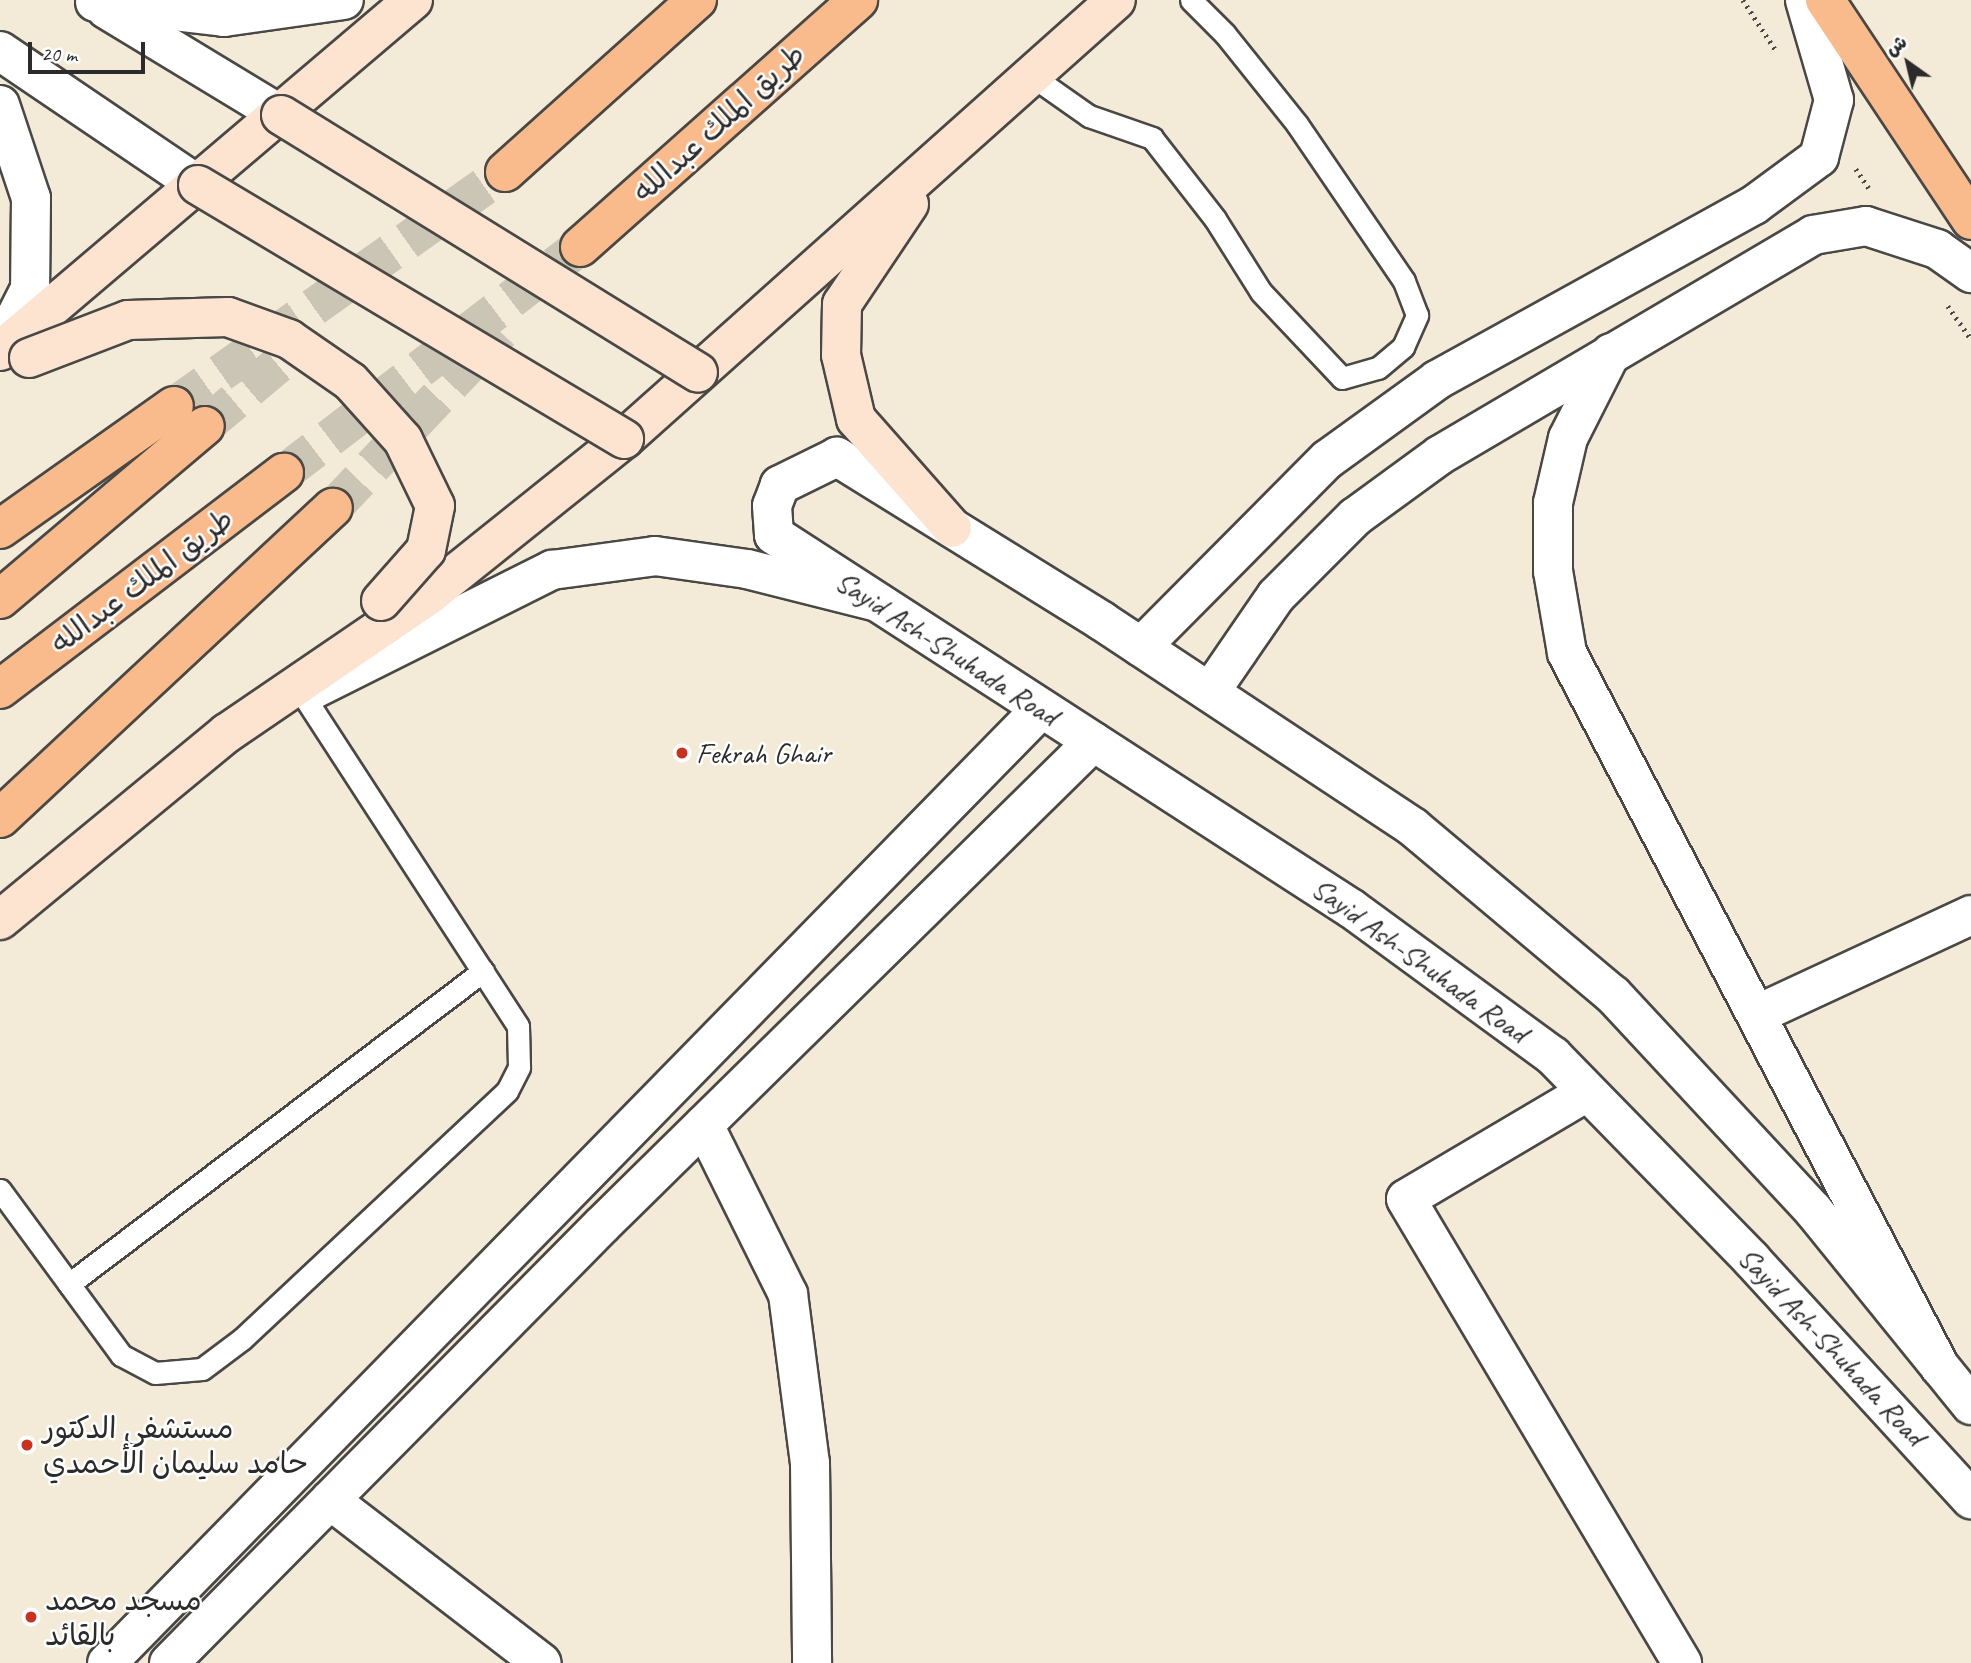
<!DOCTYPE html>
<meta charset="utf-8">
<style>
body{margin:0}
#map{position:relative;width:1971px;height:1663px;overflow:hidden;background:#f3ebd7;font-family:Caveat,"Playpen Sans Arabic",sans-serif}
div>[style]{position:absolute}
.motorway-tunnel>*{height:38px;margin-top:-19px;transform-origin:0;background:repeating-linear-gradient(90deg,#cbc5b5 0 38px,transparent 0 57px)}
.path>*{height:4.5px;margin-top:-2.25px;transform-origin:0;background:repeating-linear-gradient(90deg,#494845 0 2px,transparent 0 7px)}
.roads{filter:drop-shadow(2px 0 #494845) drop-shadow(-2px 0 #494845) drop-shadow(0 2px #494845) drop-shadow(0 -2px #494845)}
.service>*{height:21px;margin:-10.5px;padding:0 10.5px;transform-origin:10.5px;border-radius:10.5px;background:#fff}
.minor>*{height:38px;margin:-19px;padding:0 19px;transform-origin:19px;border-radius:19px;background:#fff}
.tertiary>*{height:38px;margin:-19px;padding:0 19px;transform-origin:19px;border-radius:19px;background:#fff}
.secondary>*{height:38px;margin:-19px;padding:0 19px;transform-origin:19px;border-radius:19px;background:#fde4d1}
.primary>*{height:38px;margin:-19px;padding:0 19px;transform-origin:19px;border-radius:19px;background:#fabb8c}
.motorway>*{height:38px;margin:-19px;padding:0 19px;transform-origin:19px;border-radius:19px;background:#fabb8c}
.bridges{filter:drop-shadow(2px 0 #494845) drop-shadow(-2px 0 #494845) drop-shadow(0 2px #494845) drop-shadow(0 -2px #494845)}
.secondary-bridge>*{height:38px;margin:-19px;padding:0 19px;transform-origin:19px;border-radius:19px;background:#fde4d1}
.dots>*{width:19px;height:19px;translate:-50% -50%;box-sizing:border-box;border:4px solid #fff;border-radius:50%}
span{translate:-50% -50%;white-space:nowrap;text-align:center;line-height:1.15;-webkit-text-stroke:5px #fff;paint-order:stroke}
.street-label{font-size:30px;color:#2b2b2b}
.poi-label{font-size:30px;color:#2b2b2b}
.left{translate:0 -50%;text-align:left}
.north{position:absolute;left:1873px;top:28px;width:70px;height:70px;-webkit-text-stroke:5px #fff;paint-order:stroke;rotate:326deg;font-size:19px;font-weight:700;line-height:28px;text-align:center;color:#2b2b2b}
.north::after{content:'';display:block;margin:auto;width:24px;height:32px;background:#2b2b2b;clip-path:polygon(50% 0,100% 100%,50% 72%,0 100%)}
.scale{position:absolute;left:28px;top:42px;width:117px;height:32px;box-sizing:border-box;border:4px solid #2b2b2b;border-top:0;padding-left:9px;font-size:21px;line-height:24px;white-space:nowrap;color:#2b2b2b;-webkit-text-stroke:5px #fff;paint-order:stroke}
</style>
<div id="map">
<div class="motorway-tunnel">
<div style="left:174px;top:406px;width:405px;rotate:-35.3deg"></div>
<div style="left:205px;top:426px;width:132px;rotate:-40.1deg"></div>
<div style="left:284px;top:473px;width:372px;rotate:-37.4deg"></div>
<div style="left:333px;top:508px;width:243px;rotate:-46.5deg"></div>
</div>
<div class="path">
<div style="left:1743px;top:0;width:62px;rotate:56.8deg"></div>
<div style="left:1856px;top:169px;width:23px;rotate:56deg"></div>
<div style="left:1948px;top:306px;width:40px;rotate:55.1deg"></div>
</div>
<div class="roads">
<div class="service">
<div style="left:1032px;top:76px;width:70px;rotate:35.1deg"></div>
<div style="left:1089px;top:116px;width:67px;rotate:19.2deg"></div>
<div style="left:1152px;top:138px;width:103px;rotate:52.1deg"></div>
<div style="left:1215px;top:219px;width:86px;rotate:57.8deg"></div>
<div style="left:1261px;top:292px;width:118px;rotate:46.7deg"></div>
<div style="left:1342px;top:378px;width:37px;rotate:-16deg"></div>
<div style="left:1378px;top:368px;width:33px;rotate:-40deg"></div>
<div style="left:1403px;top:347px;width:35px;rotate:-66deg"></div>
<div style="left:1417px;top:315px;width:36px;rotate:-111deg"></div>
<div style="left:1404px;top:281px;width:190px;rotate:-124.3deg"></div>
<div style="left:1297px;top:124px;width:115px;rotate:-128.7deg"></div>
<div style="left:1225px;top:34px;width:48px;rotate:-135deg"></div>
<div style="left:0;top:1190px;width:205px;rotate:53.7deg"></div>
<div style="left:121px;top:1355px;width:38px;rotate:28deg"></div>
<div style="left:155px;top:1373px;width:47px;rotate:-4.9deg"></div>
<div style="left:202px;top:1369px;width:50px;rotate:-36.9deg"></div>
<div style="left:242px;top:1339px;width:363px;rotate:-43.1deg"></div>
<div style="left:507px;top:1091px;width:27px;rotate:-63deg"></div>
<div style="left:519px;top:1067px;width:41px;rotate:-91.4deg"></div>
<div style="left:518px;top:1026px;width:395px;rotate:-123deg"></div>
<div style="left:69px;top:1284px;width:519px;rotate:-37.09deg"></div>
</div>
<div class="minor">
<div style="left:95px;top:2px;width:130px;rotate:6.6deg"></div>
<div style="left:224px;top:17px;width:121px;rotate:-8.1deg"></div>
<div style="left:106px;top:9px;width:205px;rotate:31.2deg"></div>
<div style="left:0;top:51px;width:239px;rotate:34.1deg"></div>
<div style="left:0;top:105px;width:98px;rotate:71.6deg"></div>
<div style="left:31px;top:198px;width:91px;rotate:90.6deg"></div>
<div style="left:30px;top:289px;width:66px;rotate:117deg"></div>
<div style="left:1758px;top:1014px;width:235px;rotate:-24.9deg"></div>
<div style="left:1587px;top:1092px;width:210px;rotate:149.4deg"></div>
<div style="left:1406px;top:1199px;width:540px;rotate:59.25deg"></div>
<div style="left:704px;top:1125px;width:189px;rotate:63.6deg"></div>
<div style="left:788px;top:1294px;width:170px;rotate:82.6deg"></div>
<div style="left:810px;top:1463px;width:200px;rotate:89.4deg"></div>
<div style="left:1971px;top:1405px;width:251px;rotate:-129deg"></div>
<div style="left:1813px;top:1210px;width:294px;rotate:-132.9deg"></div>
<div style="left:1613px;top:995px;width:261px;rotate:-140deg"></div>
<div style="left:1413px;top:827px;width:373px;rotate:-146.5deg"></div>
<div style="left:1102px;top:621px;width:312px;rotate:-148.2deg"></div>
<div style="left:837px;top:457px;width:64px;rotate:153.8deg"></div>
<div style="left:780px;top:485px;width:22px;rotate:111deg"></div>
<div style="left:772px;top:506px;width:29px;rotate:86deg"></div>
<div style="left:774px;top:535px;width:688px;rotate:32.91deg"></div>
<div style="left:1352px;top:909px;width:249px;rotate:36.2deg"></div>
<div style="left:1553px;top:1056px;width:284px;rotate:45.7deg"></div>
<div style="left:1751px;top:1259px;width:326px;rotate:47.5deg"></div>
<div style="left:330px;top:1500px;width:267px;rotate:37.6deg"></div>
<div style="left:107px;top:1663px;width:1334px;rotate:-45.61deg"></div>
<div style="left:169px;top:1663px;width:616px;rotate:-45.33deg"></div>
<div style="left:602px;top:1225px;width:689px;rotate:-44.53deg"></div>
</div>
<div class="tertiary">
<div style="left:1611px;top:353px;width:95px;rotate:116.8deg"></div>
<div style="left:1568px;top:438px;width:67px;rotate:103deg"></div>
<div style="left:1553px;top:503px;width:68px;rotate:90deg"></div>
<div style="left:1553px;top:571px;width:83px;rotate:80.3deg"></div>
<div style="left:1567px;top:653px;width:806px;rotate:62.42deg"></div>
<div style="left:1141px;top:647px;width:265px;rotate:-45.2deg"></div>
<div style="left:1328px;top:459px;width:135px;rotate:-35.9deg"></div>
<div style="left:1437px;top:380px;width:362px;rotate:-28.9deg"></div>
<div style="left:1754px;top:205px;width:81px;rotate:-36.4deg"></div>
<div style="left:1819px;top:157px;width:59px;rotate:-75.3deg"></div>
<div style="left:1834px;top:100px;width:104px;rotate:-106.2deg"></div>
<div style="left:310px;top:691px;width:271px;rotate:-26.6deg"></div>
<div style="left:552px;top:570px;width:104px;rotate:-7.7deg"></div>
<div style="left:655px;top:556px;width:93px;rotate:8deg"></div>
<div style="left:747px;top:569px;width:134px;rotate:14.2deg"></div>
<div style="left:1210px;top:692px;width:116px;rotate:-55.5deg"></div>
<div style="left:1276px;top:596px;width:112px;rotate:-45deg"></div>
<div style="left:1355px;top:517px;width:105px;rotate:-36.1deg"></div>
<div style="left:1440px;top:455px;width:433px;rotate:-30.5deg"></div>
<div style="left:1813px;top:235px;width:54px;rotate:-9.6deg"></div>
<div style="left:1866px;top:226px;width:75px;rotate:17.9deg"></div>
<div style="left:1937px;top:249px;width:42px;rotate:35.2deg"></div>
</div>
<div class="secondary">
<div style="left:909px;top:204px;width:120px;rotate:123.8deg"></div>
<div style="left:842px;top:304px;width:51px;rotate:91.1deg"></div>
<div style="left:841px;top:355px;width:66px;rotate:76.8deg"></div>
<div style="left:856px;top:419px;width:145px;rotate:48.6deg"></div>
<div style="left:0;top:351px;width:542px;rotate:-40.36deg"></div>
<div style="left:0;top:920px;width:294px;rotate:-39.5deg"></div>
<div style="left:227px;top:733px;width:245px;rotate:-34.3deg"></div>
<div style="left:429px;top:595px;width:250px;rotate:-38.7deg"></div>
<div style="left:624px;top:439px;width:659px;rotate:-41.74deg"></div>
</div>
<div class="primary">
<div style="left:1825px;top:0;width:264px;rotate:56.4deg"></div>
</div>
<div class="motorway">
<div style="left:505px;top:172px;width:258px;rotate:-41.9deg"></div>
<div style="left:580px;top:247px;width:372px;rotate:-41.6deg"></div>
<div style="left:0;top:529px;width:213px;rotate:-35.3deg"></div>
<div style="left:0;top:599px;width:268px;rotate:-40.2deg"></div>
<div style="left:0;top:689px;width:357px;rotate:-37.3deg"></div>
<div style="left:0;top:818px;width:455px;rotate:-43deg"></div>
</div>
</div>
<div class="bridges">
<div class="secondary-bridge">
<div style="left:281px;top:115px;width:490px;rotate:31.7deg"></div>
<div style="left:198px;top:185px;width:496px;rotate:30.8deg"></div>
<div style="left:29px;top:358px;width:106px;rotate:-21deg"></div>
<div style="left:128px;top:320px;width:100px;rotate:-1.7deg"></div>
<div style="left:228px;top:317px;width:65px;rotate:19.8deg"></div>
<div style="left:289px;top:339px;width:75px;rotate:34.7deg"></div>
<div style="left:351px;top:382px;width:78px;rotate:48.1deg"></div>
<div style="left:403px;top:440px;width:73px;rotate:64.1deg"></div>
<div style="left:435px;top:506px;width:45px;rotate:101.6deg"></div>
<div style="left:426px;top:550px;width:68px;rotate:131.4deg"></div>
</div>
</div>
<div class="dots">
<div style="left:682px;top:753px;background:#c8321e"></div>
<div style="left:27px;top:1445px;background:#c8321e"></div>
<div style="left:31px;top:1617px;background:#c8321e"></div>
</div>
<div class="street-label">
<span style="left:719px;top:123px;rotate:-42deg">طريق الملك عبدالله</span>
<span style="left:142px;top:581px;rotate:-37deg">طريق الملك عبدالله</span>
<span style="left:947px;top:648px;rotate:33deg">Sayid Ash-Shuhada Road</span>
<span style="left:1420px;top:960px;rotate:36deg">Sayid Ash-Shuhada Road</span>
<span style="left:1832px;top:1346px;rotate:47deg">Sayid Ash-Shuhada Road</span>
</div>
<div class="poi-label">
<span class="left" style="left:696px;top:753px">Fekrah Ghair</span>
<span class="left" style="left:43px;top:1445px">مستشفى الدكتور<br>حامد سليمان الأحمدي</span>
<span class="left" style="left:45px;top:1617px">مسجد محمد<br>بالقائد</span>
</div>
<div class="north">ش</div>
<div class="scale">20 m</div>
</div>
